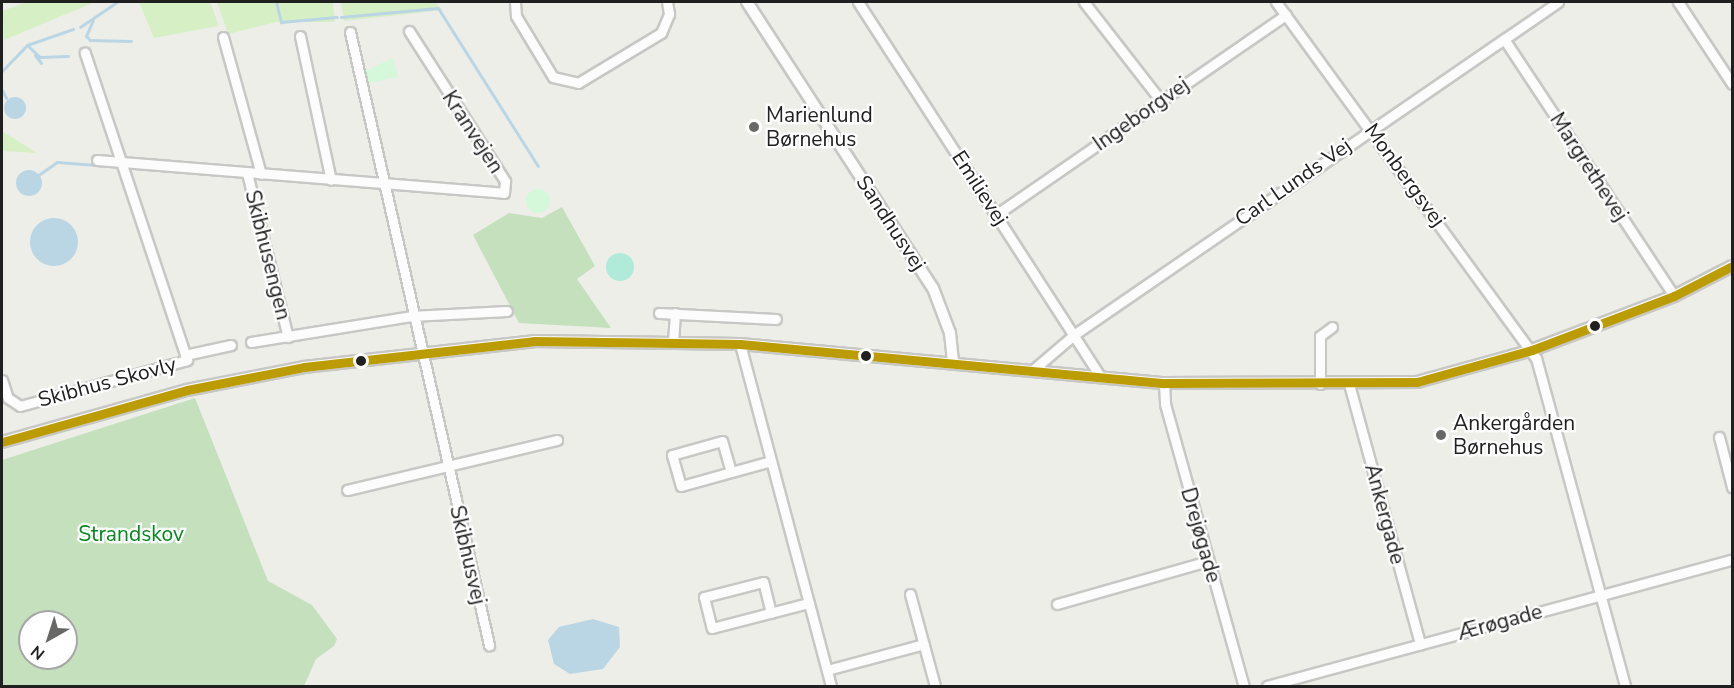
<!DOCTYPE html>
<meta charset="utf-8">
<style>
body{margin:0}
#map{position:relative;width:1734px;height:688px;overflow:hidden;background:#eeeee9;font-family:"Nunito Sans",sans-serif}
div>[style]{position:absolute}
.grass>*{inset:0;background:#d6efc5}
.forest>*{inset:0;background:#c4e0bc}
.park>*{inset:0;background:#d5f7da}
.round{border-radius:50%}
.pitch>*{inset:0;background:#b0ead8}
.water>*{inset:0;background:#bad6e4}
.stream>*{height:3px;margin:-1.5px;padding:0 1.5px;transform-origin:1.5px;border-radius:1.5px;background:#bad6e4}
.roads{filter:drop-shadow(2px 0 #c7c7c5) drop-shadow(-2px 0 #c7c7c5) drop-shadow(0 2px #c7c7c5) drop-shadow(0 -2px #c7c7c5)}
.minor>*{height:9px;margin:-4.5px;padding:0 4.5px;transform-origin:4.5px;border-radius:4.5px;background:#fcfcfc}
.tertiary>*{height:10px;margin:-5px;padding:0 5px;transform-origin:5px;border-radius:5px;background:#fcfcfc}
.bus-1>*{height:9px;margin:-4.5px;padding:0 4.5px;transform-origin:4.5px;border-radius:4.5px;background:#bb9c03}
.dots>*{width:16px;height:16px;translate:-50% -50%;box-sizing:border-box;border:3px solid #fff;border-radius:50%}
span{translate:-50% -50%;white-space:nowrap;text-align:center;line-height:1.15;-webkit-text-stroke:4.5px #fff;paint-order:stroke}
.street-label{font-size:21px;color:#202020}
.poi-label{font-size:21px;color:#202020}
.left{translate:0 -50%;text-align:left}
.park-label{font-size:21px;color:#03891e}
.frame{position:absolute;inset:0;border:3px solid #202020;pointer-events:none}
.north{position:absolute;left:18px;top:610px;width:60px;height:60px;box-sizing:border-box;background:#fff;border:2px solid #a6a6a6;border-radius:50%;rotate:219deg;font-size:16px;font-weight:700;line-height:24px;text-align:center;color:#202020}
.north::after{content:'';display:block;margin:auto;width:21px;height:27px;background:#686866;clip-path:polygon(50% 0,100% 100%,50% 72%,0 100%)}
</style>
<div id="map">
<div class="grass">
<div style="clip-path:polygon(27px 2px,95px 2px,4px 40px,2px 11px)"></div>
<div style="clip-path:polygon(139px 2px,210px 2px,219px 26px,154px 38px)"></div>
<div style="clip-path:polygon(217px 2px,333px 2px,335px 22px,276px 22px,228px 34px)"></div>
<div style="clip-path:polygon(341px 2px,435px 2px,443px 10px,344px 21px)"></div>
<div style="clip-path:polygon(2px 131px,37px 153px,2px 151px)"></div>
</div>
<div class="forest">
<div style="clip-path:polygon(562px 207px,595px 266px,577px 279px,611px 328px,519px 323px,473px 235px,509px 213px,542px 218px)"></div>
<div style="clip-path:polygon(evenodd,195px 398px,268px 581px,312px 605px,337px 639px,334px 646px,316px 659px,304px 686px,2px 686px,2px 460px,195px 398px,30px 622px,66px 622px,66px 658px,30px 658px,30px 622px)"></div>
</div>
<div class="park">
<div style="clip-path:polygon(393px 58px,398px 77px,365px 84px,363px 72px)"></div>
<div class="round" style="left:526px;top:189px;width:24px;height:24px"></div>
</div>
<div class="pitch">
<div class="round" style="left:606px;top:253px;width:28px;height:28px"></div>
</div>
<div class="water">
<div class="round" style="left:4px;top:97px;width:22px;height:22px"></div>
<div class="round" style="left:16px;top:170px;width:26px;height:26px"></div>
<div class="round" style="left:30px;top:218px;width:48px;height:48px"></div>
<div style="clip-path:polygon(593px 619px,619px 627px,620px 647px,603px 669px,570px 674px,554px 664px,548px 640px,559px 627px)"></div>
</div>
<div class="stream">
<div style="left:276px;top:2px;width:21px;rotate:76deg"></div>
<div style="left:281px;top:22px;width:56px;rotate:-5.1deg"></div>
<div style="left:341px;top:17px;width:97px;rotate:-5.3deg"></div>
<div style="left:438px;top:8px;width:187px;rotate:57.7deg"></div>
<div style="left:93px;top:20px;width:17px;rotate:114deg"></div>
<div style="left:86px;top:36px;width:6px;rotate:45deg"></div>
<div style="left:90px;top:40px;width:41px;rotate:1.4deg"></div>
<div style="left:80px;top:27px;width:45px;rotate:-34deg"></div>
<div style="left:27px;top:45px;width:18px;rotate:43deg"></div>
<div style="left:40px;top:57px;width:28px;rotate:-2deg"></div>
<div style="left:35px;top:55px;width:10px;rotate:53deg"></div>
<div style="left:2px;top:71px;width:36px;rotate:-46deg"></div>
<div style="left:27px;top:45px;width:49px;rotate:-19.2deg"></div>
<div style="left:2px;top:90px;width:9px;rotate:63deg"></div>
<div style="left:37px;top:176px;width:24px;rotate:-35deg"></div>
<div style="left:57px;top:162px;width:52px;rotate:4.4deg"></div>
</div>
<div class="roads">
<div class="minor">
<div style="left:515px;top:2px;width:14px;rotate:86deg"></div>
<div style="left:516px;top:16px;width:71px;rotate:58.8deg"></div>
<div style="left:553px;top:77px;width:26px;rotate:13deg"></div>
<div style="left:578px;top:83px;width:97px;rotate:-31.1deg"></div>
<div style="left:661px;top:33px;width:21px;rotate:-67deg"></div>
<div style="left:669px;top:14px;width:12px;rotate:-99deg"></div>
<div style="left:858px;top:2px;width:445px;rotate:57.1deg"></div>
<div style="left:1084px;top:2px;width:125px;rotate:52.1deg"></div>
<div style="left:1276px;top:2px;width:441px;rotate:53.9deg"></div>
<div style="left:1536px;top:358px;width:340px;rotate:74.8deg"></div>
<div style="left:1678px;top:2px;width:98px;rotate:56.6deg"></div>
<div style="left:350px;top:32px;width:629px;rotate:77.22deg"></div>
<div style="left:300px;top:36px;width:147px;rotate:77.9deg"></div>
<div style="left:223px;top:37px;width:142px;rotate:74.5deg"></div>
<div style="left:1504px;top:39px;width:308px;rotate:56.5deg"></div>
<div style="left:97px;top:160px;width:408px;rotate:4.6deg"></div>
<div style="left:504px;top:193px;width:12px;rotate:-85deg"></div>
<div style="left:505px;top:181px;width:178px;rotate:-122.6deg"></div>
<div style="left:247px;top:173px;width:169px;rotate:76deg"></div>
<div style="left:997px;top:214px;width:351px;rotate:-34.6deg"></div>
<div style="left:659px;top:313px;width:117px;rotate:2.9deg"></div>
<div style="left:251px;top:342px;width:162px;rotate:-9.2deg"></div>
<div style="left:411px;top:316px;width:96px;rotate:-3deg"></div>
<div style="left:673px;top:342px;width:29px;rotate:-86deg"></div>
<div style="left:740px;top:344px;width:354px;rotate:75.1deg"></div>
<div style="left:185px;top:355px;width:47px;rotate:-12.3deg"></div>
<div style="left:1034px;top:369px;width:54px;rotate:-40.5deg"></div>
<div style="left:1075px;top:334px;width:586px;rotate:-34.5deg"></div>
<div style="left:2px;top:380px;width:19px;rotate:72deg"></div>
<div style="left:8px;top:398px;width:14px;rotate:34deg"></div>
<div style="left:20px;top:406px;width:173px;rotate:-15.4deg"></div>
<div style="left:187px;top:360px;width:324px;rotate:-108.4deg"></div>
<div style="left:1164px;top:383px;width:21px;rotate:87deg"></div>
<div style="left:1165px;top:404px;width:293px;rotate:74.4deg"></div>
<div style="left:1320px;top:384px;width:48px;rotate:-90deg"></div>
<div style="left:1320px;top:336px;width:15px;rotate:-37deg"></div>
<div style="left:1349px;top:384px;width:270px;rotate:74.7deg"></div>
<div style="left:1719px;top:437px;width:52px;rotate:75.4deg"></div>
<div style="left:731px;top:472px;width:32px;rotate:-106deg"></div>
<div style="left:722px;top:441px;width:52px;rotate:164.4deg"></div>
<div style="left:672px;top:455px;width:32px;rotate:74deg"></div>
<div style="left:681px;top:486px;width:93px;rotate:-15.5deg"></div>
<div style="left:347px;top:490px;width:216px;rotate:-13.4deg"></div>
<div style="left:910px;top:594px;width:95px;rotate:74.8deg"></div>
<div style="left:1057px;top:604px;width:157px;rotate:-15.9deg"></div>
<div style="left:771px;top:613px;width:32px;rotate:-104deg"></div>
<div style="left:763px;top:582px;width:61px;rotate:165.7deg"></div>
<div style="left:704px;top:597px;width:32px;rotate:76deg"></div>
<div style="left:712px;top:628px;width:100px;rotate:-14.5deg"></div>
<div style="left:827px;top:670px;width:100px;rotate:-15deg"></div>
<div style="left:1267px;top:686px;width:482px;rotate:-15.2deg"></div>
</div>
<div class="tertiary">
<div style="left:747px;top:2px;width:341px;rotate:57deg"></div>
<div style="left:933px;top:288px;width:48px;rotate:69.3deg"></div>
<div style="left:950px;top:333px;width:30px;rotate:84deg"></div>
<div style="left:2px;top:442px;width:192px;rotate:-15.7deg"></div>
<div style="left:187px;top:390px;width:119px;rotate:-11.1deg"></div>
<div style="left:304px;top:367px;width:231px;rotate:-6.4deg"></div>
<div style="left:534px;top:341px;width:206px;rotate:0.8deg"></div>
<div style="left:740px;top:344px;width:426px;rotate:5.3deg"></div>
<div style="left:1164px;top:383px;width:253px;rotate:-0.2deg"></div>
<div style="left:1417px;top:382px;width:119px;rotate:-15.5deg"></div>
<div style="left:1532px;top:350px;width:152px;rotate:-20.8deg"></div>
<div style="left:1674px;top:296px;width:65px;rotate:-27.3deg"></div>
</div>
</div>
<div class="bus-1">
<div style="left:2px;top:442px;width:192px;rotate:-15.7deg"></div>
<div style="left:187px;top:390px;width:119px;rotate:-11.1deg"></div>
<div style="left:304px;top:367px;width:231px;rotate:-6.4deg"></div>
<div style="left:534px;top:341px;width:206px;rotate:0.8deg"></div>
<div style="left:740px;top:344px;width:426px;rotate:5.3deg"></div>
<div style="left:1164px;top:383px;width:253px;rotate:-0.2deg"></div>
<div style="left:1417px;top:382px;width:119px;rotate:-15.5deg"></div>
<div style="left:1532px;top:350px;width:152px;rotate:-20.8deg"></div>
<div style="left:1674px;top:296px;width:65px;rotate:-27.3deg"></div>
</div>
<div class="dots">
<div style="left:754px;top:127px;background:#686866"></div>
<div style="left:1595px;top:326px;background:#202020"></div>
<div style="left:866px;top:356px;background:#202020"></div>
<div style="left:361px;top:361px;background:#202020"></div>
<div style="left:1441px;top:435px;background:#686866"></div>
</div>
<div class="street-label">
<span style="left:1141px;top:114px;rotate:-35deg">Ingeborgvej</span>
<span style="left:473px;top:132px;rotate:57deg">Kranvejen</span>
<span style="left:1589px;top:167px;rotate:57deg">Margrethevej</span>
<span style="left:1405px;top:175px;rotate:54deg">Monbergsvej</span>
<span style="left:1293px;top:182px;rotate:-35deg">Carl Lunds Vej</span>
<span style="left:980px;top:188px;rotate:57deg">Emilievej</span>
<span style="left:891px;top:223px;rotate:57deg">Sandhusvej</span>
<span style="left:268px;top:255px;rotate:76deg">Skibhusengen</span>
<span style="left:107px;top:382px;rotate:-15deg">Skibhus Skovly</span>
<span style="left:1385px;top:514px;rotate:75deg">Ankergade</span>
<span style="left:1201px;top:535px;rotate:74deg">Drejøgade</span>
<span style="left:468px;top:555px;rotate:77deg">Skibhusvej</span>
<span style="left:1500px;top:622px;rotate:-15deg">Ærøgade</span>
</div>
<div class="poi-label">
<span class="left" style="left:766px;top:127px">Marienlund<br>Børnehus</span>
<span class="left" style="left:1453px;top:435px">Ankergården<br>Børnehus</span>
</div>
<div class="park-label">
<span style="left:131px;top:534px">Strandskov</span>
</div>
<div class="frame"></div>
<div class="north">N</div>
</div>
